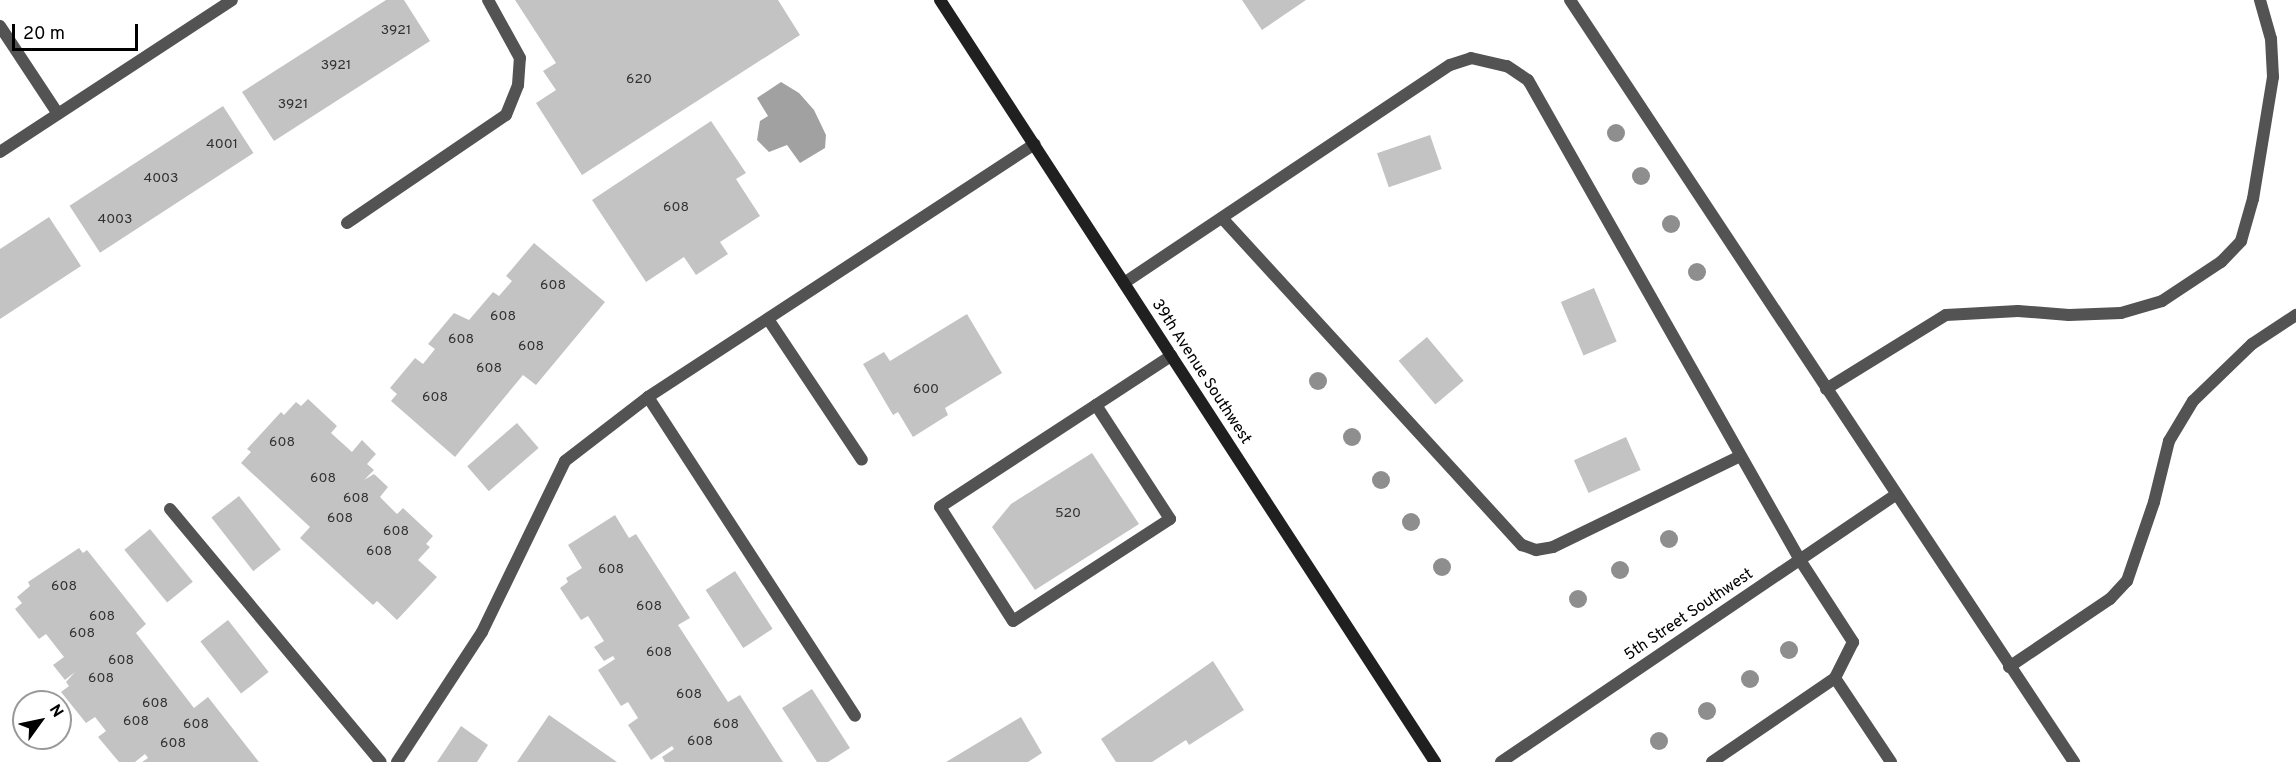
<!DOCTYPE html>
<style>
body{margin:0}
#map{position:relative;width:2296px;height:762px;overflow:hidden;background:#fff;font-family:Overpass,sans-serif}
div>[style]{position:absolute}
.water>*{inset:0;background:#a1a1a1}
.building>*{inset:0;background:#c3c3c3;transform-origin:0 0}
.service>*{height:12px;margin:-6px;padding:0 6px;transform-origin:6px;border-radius:6px;background:#535353}
.minor>*{height:12px;margin:-6px;padding:0 6px;transform-origin:6px;border-radius:6px;background:#535353}
.secondary>*{height:12px;margin:-6px;padding:0 6px;transform-origin:6px;border-radius:6px;background:#202020}
.trees>*{width:18px;height:18px;margin:-9px;border-radius:50%;background:#8e8e8e}
span{translate:-50% -50%;white-space:nowrap;text-align:center;line-height:1.15;-webkit-text-stroke:5px #fff;paint-order:stroke}
.number-label{font-size:14px;color:#313131}
.number-label span{-webkit-text-stroke-width:0}
.street-label{font-size:16px;color:#000}
.north{position:absolute;left:12px;top:690px;width:60px;height:60px;box-sizing:border-box;background:#fff;border:2px solid #999;border-radius:50%;rotate:57deg;font-size:16px;font-weight:700;line-height:24px;text-align:center;color:#000}
.north::after{content:'';display:block;margin:auto;width:21px;height:27px;background:#000;clip-path:polygon(50% 0,100% 100%,50% 72%,0 100%)}
.scale{position:absolute;left:12px;top:24px;width:126px;height:27px;box-sizing:border-box;border:3px solid #000;border-top:0;padding-left:8px;font-size:18px;line-height:21px;white-space:nowrap;color:#000;-webkit-text-stroke:4px #fff;paint-order:stroke}
</style>
<div id="map">
<div class="water">
<div style="clip-path:polygon(781px 82px,799px 93px,814px 110px,826px 135px,825px 148px,800px 163px,787px 145px,769px 152px,757px 140px,760px 121px,768px 116px,757px 98px)"></div>
</div>
<div class="building">
<div style="clip-path:polygon(386px 0,404px 0,430px 41px,274px 141px,242px 92px)"></div>
<div style="clip-path:polygon(515px 0,778px 0,800px 35px,582px 175px,536px 103px,556px 90px,543px 71px,556px 63px)"></div>
<div style="clip-path:polygon(1242px 0,1306px 0,1262px 30px)"></div>
<div style="left:223px;top:106px;width:56px;height:183px;rotate:57deg"></div>
<div style="clip-path:polygon(711px 121px,746px 173px,736px 179px,760px 216px,720px 242px,728px 254px,696px 275px,684px 257px,646px 282px,592px 200px)"></div>
<div style="left:1430px;top:135px;width:36px;height:56px;rotate:71deg"></div>
<div style="clip-path:polygon(49px 217px,81px 266px,0 319px,0 249px)"></div>
<div style="clip-path:polygon(534px 243px,605px 302px,536px 385px,523px 375px,455px 457px,391px 401px,397px 394px,390px 388px,415px 358px,423px 364px,435px 349px,428px 344px,454px 313px,469px 320px,493px 292px,499px 296px,512px 281px,506px 276px)"></div>
<div style="left:1594px;top:288px;width:58px;height:36px;rotate:67deg"></div>
<div style="clip-path:polygon(967px 314px,1002px 373px,945px 408px,948px 415px,913px 437px,898px 412px,893px 415px,863px 364px,884px 352px,890px 361px)"></div>
<div style="left:1427px;top:337px;width:57px;height:37px;rotate:50deg"></div>
<div style="clip-path:polygon(308px 399px,337px 426px,331px 433px,352px 452px,362px 440px,376px 454px,367px 464px,374px 470px,364px 480px,374px 474px,388px 487px,380px 497px,397px 514px,403px 508px,433px 536px,426px 544px,430px 547px,418px 560px,437px 577px,397px 620px,377px 601px,373px 605px,300px 538px,310px 527px,241px 463px,251px 452px,247px 449px,281px 412px,284px 415px,296px 402px,301px 406px)"></div>
<div style="left:517px;top:423px;width:33px;height:66px;rotate:49deg"></div>
<div style="left:1626px;top:437px;width:36px;height:57px;rotate:66deg"></div>
<div style="clip-path:polygon(1092px 453px,1139px 524px,1035px 590px,992px 527px,1011px 504px)"></div>
<div style="left:239px;top:496px;width:68px;height:35px;rotate:52deg"></div>
<div style="clip-path:polygon(615px 515px,629px 538px,636px 534px,690px 618px,678px 625px,728px 702px,740px 695px,783px 762px,665px 762px,662px 757px,674px 749px,672px 746px,651px 760px,628px 725px,638px 718px,628px 702px,621px 706px,598px 670px,615px 659px,613px 656px,604px 661px,594px 647px,604px 641px,588px 616px,581px 620px,560px 588px,568px 582px,566px 578px,582px 568px,568px 545px)"></div>
<div style="left:150px;top:529px;width:68px;height:33px;rotate:51deg"></div>
<div style="clip-path:polygon(79px 548px,83px 553px,87px 550px,146px 624px,136px 633px,194px 708px,208px 697px,259px 762px,142px 762px,148px 758px,145px 754px,135px 762px,119px 762px,98px 737px,106px 731px,95px 717px,86px 723px,61px 692px,69px 686px,66px 682px,75px 672px,65px 680px,53px 665px,64px 657px,46px 634px,39px 639px,15px 609px,22px 603px,17px 597px,30px 586px,28px 582px)"></div>
<div style="left:735px;top:571px;width:69px;height:35px;rotate:57deg"></div>
<div style="left:228px;top:620px;width:66px;height:35px;rotate:52deg"></div>
<div style="clip-path:polygon(1213px 661px,1244px 710px,1189px 745px,1186px 740px,1152px 762px,1116px 762px,1101px 739px)"></div>
<div style="clip-path:polygon(812px 689px,850px 748px,828px 762px,817px 762px,782px 708px)"></div>
<div style="clip-path:polygon(549px 715px,617px 762px,517px 762px)"></div>
<div style="clip-path:polygon(1021px 717px,1042px 753px,1028px 762px,946px 762px)"></div>
<div style="clip-path:polygon(461px 726px,488px 745px,477px 762px,437px 762px)"></div>
</div>
<div class="service">
<div style="left:1570px;top:0;width:914px;rotate:56.52deg"></div>
<div style="left:0;top:26px;width:105px;rotate:56.6deg"></div>
<div style="left:1222px;top:218px;width:444px;rotate:47.5deg"></div>
<div style="left:1522px;top:545px;width:15px;rotate:20deg"></div>
<div style="left:1536px;top:550px;width:17px;rotate:-10deg"></div>
<div style="left:1553px;top:547px;width:208px;rotate:-25.9deg"></div>
<div style="left:347px;top:223px;width:192px;rotate:-34.2deg"></div>
<div style="left:506px;top:115px;width:32px;rotate:-68deg"></div>
<div style="left:518px;top:85px;width:27px;rotate:-86deg"></div>
<div style="left:520px;top:58px;width:66px;rotate:-118.9deg"></div>
<div style="left:1124px;top:283px;width:392px;rotate:-33.8deg"></div>
<div style="left:1450px;top:65px;width:22px;rotate:-18deg"></div>
<div style="left:1471px;top:58px;width:37px;rotate:13deg"></div>
<div style="left:1507px;top:66px;width:25px;rotate:34deg"></div>
<div style="left:1528px;top:80px;width:552px;rotate:60.46deg"></div>
<div style="left:1800px;top:560px;width:98px;rotate:57.1deg"></div>
<div style="left:1853px;top:642px;width:40px;rotate:116.6deg"></div>
<div style="left:768px;top:319px;width:169px;rotate:56.3deg"></div>
<div style="left:1826px;top:389px;width:141px;rotate:-31.7deg"></div>
<div style="left:1946px;top:315px;width:72px;rotate:-3.2deg"></div>
<div style="left:2018px;top:311px;width:51px;rotate:4.5deg"></div>
<div style="left:2069px;top:315px;width:52px;rotate:-2.2deg"></div>
<div style="left:2121px;top:313px;width:43px;rotate:-16.3deg"></div>
<div style="left:2162px;top:301px;width:71px;rotate:-33.5deg"></div>
<div style="left:2221px;top:262px;width:29px;rotate:-46deg"></div>
<div style="left:2241px;top:241px;width:44px;rotate:-74.1deg"></div>
<div style="left:2253px;top:199px;width:124px;rotate:-80.7deg"></div>
<div style="left:2273px;top:77px;width:38px;rotate:-93deg"></div>
<div style="left:2271px;top:39px;width:41px;rotate:-105.8deg"></div>
<div style="left:1096px;top:405px;width:136px;rotate:57deg"></div>
<div style="left:1170px;top:519px;width:187px;rotate:147deg"></div>
<div style="left:1013px;top:621px;width:135px;rotate:-122.6deg"></div>
<div style="left:940px;top:507px;width:186px;rotate:-33.2deg"></div>
<div style="left:1096px;top:405px;width:90px;rotate:-33.2deg"></div>
<div style="left:2009px;top:667px;width:122px;rotate:-34deg"></div>
<div style="left:2110px;top:599px;width:25px;rotate:-47deg"></div>
<div style="left:2127px;top:581px;width:83px;rotate:-71.1deg"></div>
<div style="left:2154px;top:502px;width:63px;rotate:-76.2deg"></div>
<div style="left:2169px;top:441px;width:47px;rotate:-59deg"></div>
<div style="left:2193px;top:401px;width:82px;rotate:-44deg"></div>
<div style="left:2252px;top:344px;width:53px;rotate:-33.4deg"></div>
<div style="left:1501px;top:762px;width:476px;rotate:-34.1deg"></div>
<div style="left:1712px;top:762px;width:149px;rotate:-34.3deg"></div>
<div style="left:1835px;top:678px;width:101px;rotate:56.3deg"></div>
</div>
<div class="minor">
<div style="left:0;top:152px;width:277px;rotate:-33.2deg"></div>
<div style="left:648px;top:397px;width:380px;rotate:57deg"></div>
<div style="left:170px;top:509px;width:329px;rotate:50.2deg"></div>
<div style="left:397px;top:762px;width:155px;rotate:-56.8deg"></div>
<div style="left:482px;top:632px;width:190px;rotate:-64.1deg"></div>
<div style="left:565px;top:461px;width:105px;rotate:-37.6deg"></div>
<div style="left:648px;top:397px;width:462px;rotate:-33.2deg"></div>
</div>
<div class="secondary">
<div style="left:940px;top:0;width:909px;rotate:56.99deg"></div>
</div>
<div class="trees">
<div style="left:1616px;top:133px"></div>
<div style="left:1641px;top:176px"></div>
<div style="left:1671px;top:224px"></div>
<div style="left:1697px;top:272px"></div>
<div style="left:1318px;top:381px"></div>
<div style="left:1352px;top:437px"></div>
<div style="left:1381px;top:480px"></div>
<div style="left:1411px;top:522px"></div>
<div style="left:1669px;top:539px"></div>
<div style="left:1442px;top:567px"></div>
<div style="left:1620px;top:570px"></div>
<div style="left:1578px;top:599px"></div>
<div style="left:1789px;top:650px"></div>
<div style="left:1750px;top:679px"></div>
<div style="left:1707px;top:711px"></div>
<div style="left:1659px;top:741px"></div>
</div>
<div class="number-label">
<span style="left:396px;top:31px">3921</span>
<span style="left:336px;top:66px">3921</span>
<span style="left:639px;top:80px">620</span>
<span style="left:293px;top:105px">3921</span>
<span style="left:222px;top:145px">4001</span>
<span style="left:161px;top:179px">4003</span>
<span style="left:676px;top:208px">608</span>
<span style="left:115px;top:220px">4003</span>
<span style="left:553px;top:286px">608</span>
<span style="left:503px;top:317px">608</span>
<span style="left:461px;top:340px">608</span>
<span style="left:531px;top:347px">608</span>
<span style="left:489px;top:369px">608</span>
<span style="left:926px;top:390px">600</span>
<span style="left:435px;top:398px">608</span>
<span style="left:282px;top:443px">608</span>
<span style="left:323px;top:479px">608</span>
<span style="left:356px;top:499px">608</span>
<span style="left:1068px;top:514px">520</span>
<span style="left:340px;top:519px">608</span>
<span style="left:396px;top:532px">608</span>
<span style="left:379px;top:552px">608</span>
<span style="left:611px;top:570px">608</span>
<span style="left:64px;top:587px">608</span>
<span style="left:649px;top:607px">608</span>
<span style="left:102px;top:617px">608</span>
<span style="left:82px;top:634px">608</span>
<span style="left:659px;top:653px">608</span>
<span style="left:121px;top:661px">608</span>
<span style="left:101px;top:679px">608</span>
<span style="left:689px;top:695px">608</span>
<span style="left:155px;top:704px">608</span>
<span style="left:136px;top:722px">608</span>
<span style="left:196px;top:725px">608</span>
<span style="left:726px;top:725px">608</span>
<span style="left:700px;top:742px">608</span>
<span style="left:173px;top:744px">608</span>
</div>
<div class="street-label">
<span style="left:1201px;top:372px;rotate:57deg">39th Avenue Southwest</span>
<span style="left:1689px;top:615px;rotate:-34deg">5th Street Southwest</span>
</div>
<div class="north">N</div>
<div class="scale">20 m</div>
</div>
